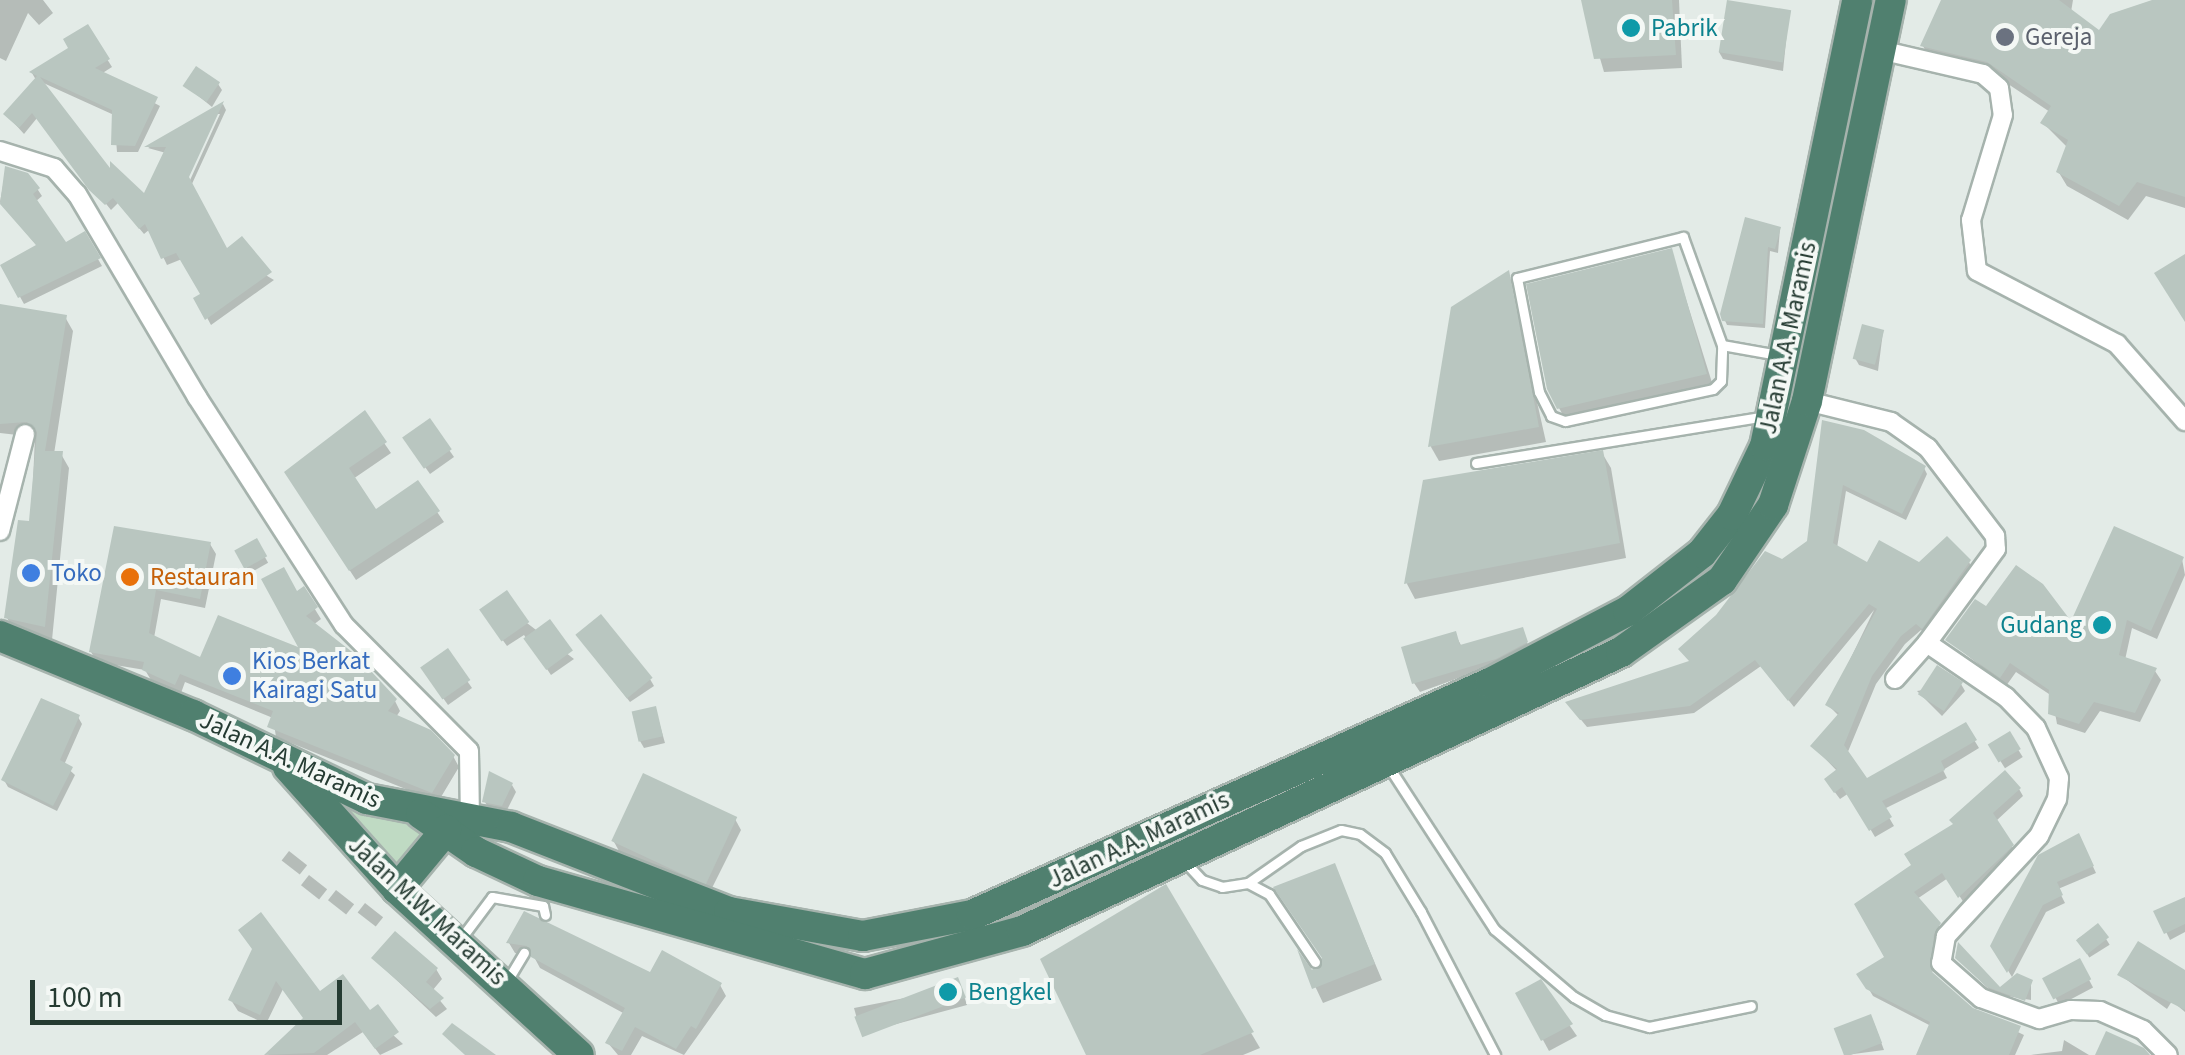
<!DOCTYPE html>
<style>
body{margin:0}
#map{position:relative;width:2185px;height:1055px;overflow:hidden;background:#e3ebe7;font-family:"Source Sans 3",sans-serif}
div>[style]{position:absolute}
.green>*{inset:0;background:#bfdac3}
.shadow>*{inset:0;background:#0003;transform-origin:0 0}
.building>*{inset:0;background:#b9c6c0;transform-origin:0 0}
.roads{filter:drop-shadow(2px 0 #a6b3ad) drop-shadow(-2px 0 #a6b3ad) drop-shadow(0 2px #a6b3ad) drop-shadow(0 -2px #a6b3ad)}
.service>*{height:9px;margin:-4.5px;padding:0 4.5px;transform-origin:4.5px;border-radius:4.5px;background:#fff}
.minor>*{height:18px;margin:-9px;padding:0 9px;transform-origin:9px;border-radius:9px;background:#fff}
.trunk>*{height:30px;margin:-15px;padding:0 15px;transform-origin:15px;border-radius:15px;background:#50806f}
.dots>*{width:28px;height:28px;translate:-50% -50%;box-sizing:border-box;border:5px solid #f4f8f5;border-radius:50%}
span{translate:-50% -50%;white-space:nowrap;text-align:center;line-height:1.15;-webkit-text-stroke:8px #f4f8f5;paint-order:stroke}
.culture-label{font-size:25px;color:#0d838f}
.left{translate:0 -50%;text-align:left}
.right{translate:-100% -50%;text-align:right}
.worship-label{font-size:25px;color:#5b616d}
.street-label{font-size:25px;color:#253b32}
.shop-label{font-size:25px;color:#366cbe}
.food-label{font-size:25px;color:#c56008}
.scale{position:absolute;left:30px;top:980px;width:312px;height:45px;box-sizing:border-box;border:5px solid #253b32;border-top:0;padding-left:12px;font-size:30px;line-height:35px;white-space:nowrap;color:#253b32;-webkit-text-stroke:8px #f4f8f5;paint-order:stroke}
</style>
<div id="map">
<div class="green">
<div style="clip-path:polygon(330px 797px,440px 832px,397px 883px)"></div>
</div>
<div class="shadow">
<div style="clip-path:polygon(0 0,43px 0,53px 13px,39px 25px,28px 13px,6px 61px,0 58px)"></div>
<div style="clip-path:polygon(1583px 0,1679px 0,1682px 68px,1604px 72px)"></div>
<div style="clip-path:polygon(1944px 0,2073px 0,2071px 12px,2100px 34px,2160px 0,2185px 0,2185px 208px,2146px 196px,2128px 220px,2067px 186px,2058px 171px,2068px 148px,2043px 123px,2050px 112px,1996px 76px,1931px 61px,1923px 46px)"></div>
<div style="clip-path:polygon(1789px 12px,1783px 71px,1723px 59px,1719px 52px)"></div>
<div style="clip-path:polygon(evenodd,87px 27px,112px 67px,101px 74px,160px 106px,138px 152px,117px 152px,114px 115px,39px 81px,112px 175px,145px 198px,166px 153px,148px 148px,223px 104px,226px 110px,191px 186px,226px 252px,274px 280px,211px 325px,197px 299px,204px 295px,182px 259px,167px 265px,150px 229px,144px 234px,118px 203px,111px 210px,37px 118px,24px 134px,6px 114px,36px 80px,32px 73px,72px 49px,87px 27px,215px 114px,220px 114px,186px 189px,181px 187px,215px 114px)"></div>
<div style="clip-path:polygon(218px 84px,222px 90px,212px 107px,186px 86px)"></div>
<div style="clip-path:polygon(6px 169px,38px 190px,42px 196px,35px 202px,65px 245px,84px 235px,102px 266px,24px 304px,3px 266px,38px 247px,0 202px)"></div>
<div style="clip-path:polygon(1780px 229px,1778px 253px,1770px 251px,1765px 328px,1727px 325px,1722px 314px)"></div>
<div style="clip-path:polygon(1671px 251px,1714px 389px,1568px 424px,1559px 408px)"></div>
<div style="clip-path:polygon(1508px 273px,1546px 442px,1439px 461px,1431px 447px,1453px 309px)"></div>
<div style="clip-path:polygon(0 307px,65px 317px,73px 331px,54px 454px,61px 454px,69px 468px,52px 640px,15px 632px,7px 618px,31px 524px,35px 437px,0 433px)"></div>
<div style="clip-path:polygon(1883px 332px,1878px 371px,1859px 365px,1855px 358px)"></div>
<div style="clip-path:polygon(364px 414px,391px 453px,353px 479px,375px 512px,417px 483px,444px 522px,356px 580px,293px 483px)"></div>
<div style="clip-path:polygon(429px 421px,454px 457px,430px 474px,409px 444px)"></div>
<div style="clip-path:polygon(1824px 423px,1923px 466px,1927px 474px,1906px 520px,1846px 491px,1837px 548px,1868px 565px,1969px 562px,1973px 570px,1927px 635px,1921px 630px,1905px 644px,1876px 684px,1847px 754px,1867px 782px,1965px 725px,1979px 748px,1943px 770px,1947px 778px,1884px 809px,1894px 826px,1875px 837px,1849px 793px,1840px 799px,1831px 787px,1838px 772px,1813px 746px,1839px 716px,1828px 705px,1874px 610px,1794px 707px,1761px 666px,1694px 713px,1587px 727px,1573px 710px,1691px 663px,1782px 562px,1809px 542px)"></div>
<div style="clip-path:polygon(1602px 453px,1611px 468px,1626px 558px,1415px 599px,1407px 584px,1425px 482px)"></div>
<div style="clip-path:polygon(116px 529px,210px 544px,216px 554px,205px 608px,161px 599px,154px 638px,202px 660px,304px 652px,297px 595px,303px 590px,321px 619px,313px 625px,395px 701px,400px 711px,396px 717px,453px 756px,459px 767px,438px 802px,276px 737px,273px 718px,185px 682px,181px 693px,151px 680px,145px 670px,97px 662px,91px 652px)"></div>
<div style="left:256px;top:541px;width:25px;height:21px;rotate:61deg"></div>
<div style="clip-path:polygon(2182px 559px,2185px 575px,2157px 639px,2132px 628px,2125px 660px,2155px 671px,2161px 680px,2140px 722px,2100px 711px,2085px 733px,2057px 724px,2052px 696px,2016px 672px,2006px 686px,1948px 640px,1986px 610px,2072px 625px)"></div>
<div style="clip-path:polygon(486px 617px,527px 623px,574px 659px,551px 675px,524px 635px,507px 646px)"></div>
<div style="clip-path:polygon(1522px 630px,1531px 652px,1420px 692px,1414px 683px,1455px 634px,1462px 647px)"></div>
<div style="clip-path:polygon(581px 640px,650px 679px,654px 686px,630px 702px)"></div>
<div style="clip-path:polygon(447px 652px,472px 688px,448px 705px,427px 675px)"></div>
<div style="clip-path:polygon(1961px 684px,1965px 691px,1942px 716px,1917px 691px)"></div>
<div style="clip-path:polygon(655px 708px,665px 743px,644px 748px,640px 741px)"></div>
<div style="clip-path:polygon(78px 717px,82px 724px,64px 765px,75px 775px,57px 811px,8px 787px,4px 780px)"></div>
<div style="left:2009px;top:735px;width:26px;height:21px;rotate:58deg"></div>
<div style="clip-path:polygon(512px 785px,516px 792px,506px 812px,489px 809px,485px 802px)"></div>
<div style="clip-path:polygon(2019px 789px,2023px 796px,1996px 821px,2016px 853px,1964px 903px,1948px 878px,1917px 899px,1944px 932px,1932px 973px,1972px 1010px,2024px 1035px,2015px 1055px,1921px 1055px,1931px 1026px,1873px 996px,1860px 974px,1887px 958px,1858px 905px)"></div>
<div style="clip-path:polygon(735px 819px,741px 830px,710px 892px,619px 851px,613px 840px)"></div>
<div style="clip-path:polygon(2082px 843px,2096px 873px,2058px 889px,2065px 903px,2046px 912px,2012px 977px,1993px 946px)"></div>
<div style="left:289px;top:851px;width:23px;height:12px;rotate:38deg"></div>
<div style="clip-path:polygon(1334px 866px,1382px 980px,1323px 1003px,1305px 965px,1312px 974px,1324px 960px)"></div>
<div style="left:309px;top:875px;width:23px;height:13px;rotate:38deg"></div>
<div style="clip-path:polygon(1165px 888px,1260px 1048px,1243px 1055px,1088px 1055px)"></div>
<div style="left:336px;top:890px;width:23px;height:13px;rotate:38deg"></div>
<div style="clip-path:polygon(2185px 899px,2185px 932px,2170px 940px,2157px 913px)"></div>
<div style="left:365px;top:903px;width:23px;height:12px;rotate:38deg"></div>
<div style="clip-path:polygon(525px 914px,651px 975px,720px 985px,726px 996px,684px 1055px,642px 1036px,631px 1055px,618px 1055px,608px 1043px,625px 1014px,540px 968px,533px 955px,515px 953px,509px 943px)"></div>
<div style="left:2098px;top:926px;width:22px;height:24px;rotate:58deg"></div>
<div style="clip-path:polygon(255px 951px,319px 995px,370px 1014px,403px 1044px,380px 1055px,363px 1032px,327px 1055px,268px 1055px,305px 1019px,283px 989px,266px 1024px,238px 1011px,231px 1000px)"></div>
<div style="clip-path:polygon(1957px 958px,1999px 990px,2031px 982px,2031px 1000px,2002px 995px,2028px 1006px,1994px 994px)"></div>
<div style="clip-path:polygon(374px 959px,436px 969px,442px 979px,432px 991px,447px 1009px,436px 1017px)"></div>
<div style="left:2079px;top:961px;width:30px;height:38px;rotate:62deg"></div>
<div style="clip-path:polygon(2120px 975px,2185px 979px,2185px 1012px,2172px 1001px,2167px 1009px)"></div>
<div style="clip-path:polygon(1540px 983px,1577px 1036px,1549px 1051px,1518px 994px)"></div>
<div style="clip-path:polygon(961px 987px,967px 1005px,863px 1033px,859px 1026px,854px 1008px)"></div>
<div style="clip-path:polygon(1874px 1023px,1884px 1050px,1846px 1055px,1836px 1030px)"></div>
<div style="clip-path:polygon(2064px 1040px,2089px 1055px,2031px 1055px,2062px 1051px)"></div>
</div>
<div class="building">
<div style="clip-path:polygon(1581px 0,1672px 0,1676px 55px,1594px 59px)"></div>
<div style="left:1727px;top:0;width:65px;height:53px;rotate:9deg"></div>
<div style="clip-path:polygon(1941px 0,2059px 0,2099px 30px,2110px 14px,2152px 0,2185px 0,2185px 197px,2137px 182px,2119px 206px,2056px 172px,2068px 140px,2040px 123px,2051px 106px,1987px 62px,1920px 46px)"></div>
<div style="clip-path:polygon(88px 24px,110px 59px,95px 68px,158px 97px,135px 146px,111px 145px,112px 110px,40px 77px,110px 168px,110px 161px,144px 193px,166px 147px,144px 147px,224px 101px,189px 177px,227px 248px,242px 236px,272px 272px,205px 320px,193px 298px,200px 294px,176px 253px,161px 259px,145px 224px,139px 229px,113px 198px,105px 205px,89px 190px,32px 113px,19px 128px,3px 114px,37px 76px,29px 72px,68px 48px,63px 39px)"></div>
<div style="left:196px;top:66px;width:29px;height:24px;rotate:34deg"></div>
<div style="clip-path:polygon(5px 166px,28px 173px,40px 188px,33px 194px,66px 242px,85px 231px,101px 258px,18px 298px,0 265px,36px 245px,0 204px)"></div>
<div style="clip-path:polygon(1745px 217px,1781px 227px,1775px 249px,1768px 247px,1763px 324px,1722px 321px,1720px 314px)"></div>
<div style="clip-path:polygon(1672px 248px,1707px 374px,1557px 409px,1547px 389px,1526px 284px)"></div>
<div style="clip-path:polygon(2185px 254px,2185px 322px,2154px 273px)"></div>
<div style="clip-path:polygon(1509px 270px,1539px 427px,1428px 447px,1451px 307px)"></div>
<div style="clip-path:polygon(0 304px,67px 315px,45px 451px,63px 451px,45px 627px,4px 618px,18px 520px,29px 521px,37px 432px,27px 422px,0 424px)"></div>
<div style="left:1862px;top:324px;width:23px;height:36px;rotate:15deg"></div>
<div style="clip-path:polygon(365px 410px,387px 442px,349px 468px,376px 509px,418px 480px,440px 511px,349px 571px,284px 472px)"></div>
<div style="left:430px;top:418px;width:38px;height:34px;rotate:55deg"></div>
<div style="clip-path:polygon(1822px 420px,1864px 430px,1926px 466px,1902px 514px,1843px 485px,1833px 543px,1867px 562px,1879px 540px,1919px 562px,1947px 536px,1971px 560px,1922px 629px,1916px 624px,1901px 636px,1872px 676px,1844px 745px,1867px 778px,1966px 722px,1977px 740px,1941px 761px,1945px 770px,1882px 801px,1892px 817px,1869px 831px,1842px 787px,1834px 793px,1824px 779px,1837px 769px,1810px 746px,1839px 713px,1825px 705px,1877px 609px,1869px 604px,1788px 701px,1755px 660px,1690px 706px,1580px 720px,1565px 702px,1689px 661px,1678px 649px,1716px 615px,1765px 551px,1782px 559px,1807px 541px)"></div>
<div style="clip-path:polygon(1603px 450px,1620px 543px,1404px 584px,1423px 480px)"></div>
<div style="clip-path:polygon(114px 526px,211px 542px,200px 599px,156px 590px,149px 633px,200px 657px,218px 615px,298px 647px,261px 579px,284px 567px,297px 591px,304px 586px,318px 607px,306px 616px,356px 655px,397px 699px,388px 711px,431px 730px,455px 755px,432px 793px,267px 727px,273px 711px,180px 674px,175px 685px,142px 670px,144px 662px,89px 652px)"></div>
<div style="clip-path:polygon(2114px 526px,2184px 557px,2151px 631px,2127px 620px,2119px 655px,2157px 668px,2135px 713px,2094px 702px,2079px 724px,2048px 714px,2049px 690px,2010px 663px,2000px 678px,1945px 640px,1975px 599px,1986px 606px,2016px 565px,2043px 584px,2071px 621px)"></div>
<div style="left:257px;top:538px;width:21px;height:26px;rotate:61deg"></div>
<div style="left:507px;top:590px;width:39px;height:34px;rotate:55deg"></div>
<div style="left:601px;top:614px;width:82px;height:33px;rotate:51deg"></div>
<div style="left:550px;top:619px;width:39px;height:33px;rotate:54deg"></div>
<div style="clip-path:polygon(1523px 627px,1528px 642px,1496px 659px,1412px 684px,1401px 647px,1456px 631px,1460px 645px)"></div>
<div style="left:448px;top:648px;width:39px;height:34px;rotate:55deg"></div>
<div style="left:1937px;top:665px;width:31px;height:35px;rotate:33deg"></div>
<div style="clip-path:polygon(41px 698px,80px 715px,60px 760px,73px 767px,53px 806px,1px 780px)"></div>
<div style="left:656px;top:706px;width:31px;height:25px;rotate:77deg"></div>
<div style="left:2010px;top:731px;width:21px;height:26px;rotate:59deg"></div>
<div style="clip-path:polygon(2005px 770px,2021px 788px,1993px 813px,2014px 845px,1958px 898px,1942px 873px,1914px 892px,1941px 923px,1934px 934px,1932px 972px,1973px 1008px,2021px 1026px,2009px 1055px,1916px 1055px,1930px 1022px,1866px 989px,1856px 974px,1884px 957px,1854px 904px,1911px 865px,1904px 854px,1953px 824px,1949px 820px)"></div>
<div style="clip-path:polygon(489px 771px,513px 783px,502px 806px,482px 802px)"></div>
<div style="left:643px;top:773px;width:104px;height:75px;rotate:25deg"></div>
<div style="clip-path:polygon(2079px 833px,2094px 866px,2057px 882px,2063px 895px,2043px 905px,2007px 973px,1990px 946px,2001px 924px,2038px 855px)"></div>
<div style="clip-path:polygon(1335px 863px,1375px 964px,1312px 989px,1297px 949px,1312px 970px,1322px 958px,1273px 887px)"></div>
<div style="clip-path:polygon(1166px 884px,1254px 1032px,1200px 1055px,1086px 1055px,1040px 959px)"></div>
<div style="clip-path:polygon(2185px 897px,2185px 924px,2164px 934px,2153px 911px)"></div>
<div style="clip-path:polygon(524px 911px,650px 972px,662px 950px,722px 983px,696px 1029px,691px 1026px,676px 1049px,635px 1027px,622px 1051px,605px 1043px,625px 1008px,531px 957px,527px 946px,506px 943px)"></div>
<div style="clip-path:polygon(261px 912px,320px 991px,343px 974px,370px 1010px,378px 1004px,399px 1032px,375px 1049px,355px 1022px,314px 1053px,264px 1055px,303px 1018px,276px 981px,260px 1015px,228px 1000px,252px 949px,238px 930px)"></div>
<div style="left:2098px;top:923px;width:18px;height:28px;rotate:52deg"></div>
<div style="clip-path:polygon(395px 931px,438px 968px,426px 982px,444px 998px,430px 1009px,371px 958px)"></div>
<div style="clip-path:polygon(2138px 941px,2185px 970px,2185px 1010px,2117px 975px)"></div>
<div style="clip-path:polygon(1958px 942px,2000px 987px,2017px 973px,2033px 980px,2025px 1001px,1987px 987px,1955px 958px)"></div>
<div style="left:2080px;top:958px;width:24px;height:43px;rotate:62deg"></div>
<div style="left:958px;top:977px;width:22px;height:111px;rotate:69deg"></div>
<div style="clip-path:polygon(1541px 979px,1573px 1024px,1541px 1041px,1515px 993px)"></div>
<div style="left:1871px;top:1014px;width:31px;height:40px;rotate:69deg"></div>
<div style="clip-path:polygon(452px 1023px,496px 1055px,465px 1055px,442px 1034px)"></div>
<div style="clip-path:polygon(2106px 1031px,2144px 1048px,2150px 1055px,2095px 1055px)"></div>
</div>
<div class="roads">
<div class="service">
<div style="left:1722px;top:345px;width:115px;rotate:-109.9deg"></div>
<div style="left:1683px;top:237px;width:171px;rotate:166.1deg"></div>
<div style="left:1517px;top:278px;width:116px;rotate:79.1deg"></div>
<div style="left:1539px;top:392px;width:27px;rotate:63deg"></div>
<div style="left:1551px;top:416px;width:15px;rotate:20deg"></div>
<div style="left:1565px;top:421px;width:151px;rotate:-12.2deg"></div>
<div style="left:1713px;top:389px;width:11px;rotate:-45deg"></div>
<div style="left:1721px;top:381px;width:36px;rotate:-88deg"></div>
<div style="left:1722px;top:345px;width:57px;rotate:10.1deg"></div>
<div style="left:1476px;top:463px;width:293px;rotate:-9.2deg"></div>
<div style="left:1387px;top:764px;width:197px;rotate:57deg"></div>
<div style="left:1494px;top:929px;width:105px;rotate:40.4deg"></div>
<div style="left:1574px;top:997px;width:36px;rotate:30deg"></div>
<div style="left:1605px;top:1015px;width:46px;rotate:15.3deg"></div>
<div style="left:1649px;top:1027px;width:104px;rotate:-11.6deg"></div>
<div style="left:1186px;top:863px;width:23px;rotate:47deg"></div>
<div style="left:1202px;top:880px;width:21px;rotate:19deg"></div>
<div style="left:1222px;top:887px;width:26px;rotate:-9deg"></div>
<div style="left:1248px;top:883px;width:24px;rotate:28deg"></div>
<div style="left:1269px;top:894px;width:82px;rotate:55.9deg"></div>
<div style="left:1248px;top:883px;width:65px;rotate:-34.9deg"></div>
<div style="left:1301px;top:846px;width:43px;rotate:-21.8deg"></div>
<div style="left:1341px;top:830px;width:19px;rotate:12deg"></div>
<div style="left:1360px;top:834px;width:31px;rotate:37deg"></div>
<div style="left:1385px;top:853px;width:69px;rotate:58.6deg"></div>
<div style="left:1421px;top:912px;width:161px;rotate:62.6deg"></div>
<div style="left:459px;top:941px;width:55px;rotate:-53.1deg"></div>
<div style="left:492px;top:897px;width:52px;rotate:10deg"></div>
<div style="left:543px;top:906px;width:9px;rotate:77deg"></div>
<div style="left:507px;top:981px;width:33px;rotate:-59deg"></div>
</div>
<div class="minor">
<div style="left:1880px;top:50px;width:106px;rotate:13.1deg"></div>
<div style="left:1983px;top:74px;width:21px;rotate:41deg"></div>
<div style="left:1999px;top:88px;width:27px;rotate:82deg"></div>
<div style="left:2003px;top:115px;width:110px;rotate:106.9deg"></div>
<div style="left:1971px;top:220px;width:51px;rotate:83.3deg"></div>
<div style="left:1977px;top:271px;width:158px;rotate:27.5deg"></div>
<div style="left:2117px;top:344px;width:103px;rotate:48.6deg"></div>
<div style="left:0;top:151px;width:57px;rotate:17.5deg"></div>
<div style="left:54px;top:168px;width:35px;rotate:49deg"></div>
<div style="left:77px;top:194px;width:236px;rotate:59.4deg"></div>
<div style="left:197px;top:397px;width:271px;rotate:57.2deg"></div>
<div style="left:344px;top:625px;width:177px;rotate:45.2deg"></div>
<div style="left:469px;top:751px;width:76px;rotate:89.2deg"></div>
<div style="left:1807px;top:401px;width:87px;rotate:14deg"></div>
<div style="left:1891px;top:422px;width:45px;rotate:35.1deg"></div>
<div style="left:1928px;top:448px;width:111px;rotate:52.7deg"></div>
<div style="left:1995px;top:536px;width:13px;rotate:86deg"></div>
<div style="left:1996px;top:549px;width:117px;rotate:126.3deg"></div>
<div style="left:1927px;top:643px;width:96px;rotate:34.4deg"></div>
<div style="left:2006px;top:697px;width:43px;rotate:45.9deg"></div>
<div style="left:2036px;top:728px;width:55px;rotate:65.3deg"></div>
<div style="left:2059px;top:778px;width:21px;rotate:95deg"></div>
<div style="left:2057px;top:799px;width:41px;rotate:115.9deg"></div>
<div style="left:2039px;top:836px;width:137px;rotate:132.9deg"></div>
<div style="left:1946px;top:936px;width:27px;rotate:100deg"></div>
<div style="left:1941px;top:963px;width:53px;rotate:41.2deg"></div>
<div style="left:1981px;top:998px;width:62px;rotate:19.9deg"></div>
<div style="left:2039px;top:1019px;width:33px;rotate:-16deg"></div>
<div style="left:2071px;top:1010px;width:29px;rotate:2deg"></div>
<div style="left:2100px;top:1011px;width:47px;rotate:23.8deg"></div>
<div style="left:2143px;top:1030px;width:35px;rotate:45deg"></div>
<div style="left:0;top:531px;width:100px;rotate:-75.5deg"></div>
<div style="left:1895px;top:679px;width:48px;rotate:-48.4deg"></div>
</div>
<div class="trunk">
<div style="left:0;top:636px;width:209px;rotate:22.3deg"></div>
<div style="left:193px;top:715px;width:193px;rotate:25.8deg"></div>
<div style="left:367px;top:799px;width:147px;rotate:11deg"></div>
<div style="left:511px;top:827px;width:234px;rotate:21.3deg"></div>
<div style="left:729px;top:912px;width:136px;rotate:10.2deg"></div>
<div style="left:863px;top:936px;width:111px;rotate:-10.9deg"></div>
<div style="left:972px;top:915px;width:568px;rotate:-24.13deg"></div>
<div style="left:1490px;top:683px;width:156px;rotate:-27.6deg"></div>
<div style="left:1628px;top:611px;width:94px;rotate:-38.1deg"></div>
<div style="left:1702px;top:553px;width:48px;rotate:-51.7deg"></div>
<div style="left:1732px;top:515px;width:76px;rotate:-64.4deg"></div>
<div style="left:1765px;top:446px;width:455px;rotate:-78.3deg"></div>
<div style="left:288px;top:767px;width:164px;rotate:48.2deg"></div>
<div style="left:397px;top:889px;width:246px;rotate:42.4deg"></div>
<div style="left:421px;top:814px;width:67px;rotate:34.6deg"></div>
<div style="left:476px;top:852px;width:68px;rotate:25.1deg"></div>
<div style="left:538px;top:881px;width:340px;rotate:15.9deg"></div>
<div style="left:865px;top:974px;width:163px;rotate:-15.3deg"></div>
<div style="left:1022px;top:931px;width:661px;rotate:-24.97deg"></div>
<div style="left:1621px;top:652px;width:124px;rotate:-35.5deg"></div>
<div style="left:1722px;top:580px;width:91px;rotate:-55.8deg"></div>
<div style="left:1773px;top:505px;width:109px;rotate:-71.9deg"></div>
<div style="left:1807px;top:401px;width:410px;rotate:-78.2deg"></div>
<div style="left:397px;top:889px;width:77px;rotate:-50.3deg"></div>
</div>
</div>
<div class="dots">
<div style="left:1631px;top:28px;background:#0f9aa8"></div>
<div style="left:2005px;top:37px;background:#6b7280"></div>
<div style="left:31px;top:573px;background:#3f7fe0"></div>
<div style="left:130px;top:577px;background:#e8710a"></div>
<div style="left:2102px;top:625px;background:#0f9aa8"></div>
<div style="left:232px;top:676px;background:#3f7fe0"></div>
<div style="left:948px;top:992px;background:#0f9aa8"></div>
</div>
<div class="culture-label">
<span class="left" style="left:1651px;top:28px">Pabrik</span>
<span class="right" style="left:2082px;top:625px">Gudang</span>
<span class="left" style="left:968px;top:992px">Bengkel</span>
</div>
<div class="worship-label">
<span class="left" style="left:2025px;top:37px">Gereja</span>
</div>
<div class="street-label">
<span style="left:1788px;top:338px;rotate:-78deg">Jalan A.A. Maramis</span>
<span style="left:290px;top:760px;rotate:25deg">Jalan A.A. Maramis</span>
<span style="left:1139px;top:840px;rotate:-25deg">Jalan A.A. Maramis</span>
<span style="left:427px;top:911px;rotate:43deg">Jalan M.W. Maramis</span>
</div>
<div class="shop-label">
<span class="left" style="left:51px;top:573px">Toko</span>
<span class="left" style="left:252px;top:676px">Kios Berkat<br>Kairagi Satu</span>
</div>
<div class="food-label">
<span class="left" style="left:150px;top:577px">Restauran</span>
</div>
<div class="scale">100 m</div>
</div>
